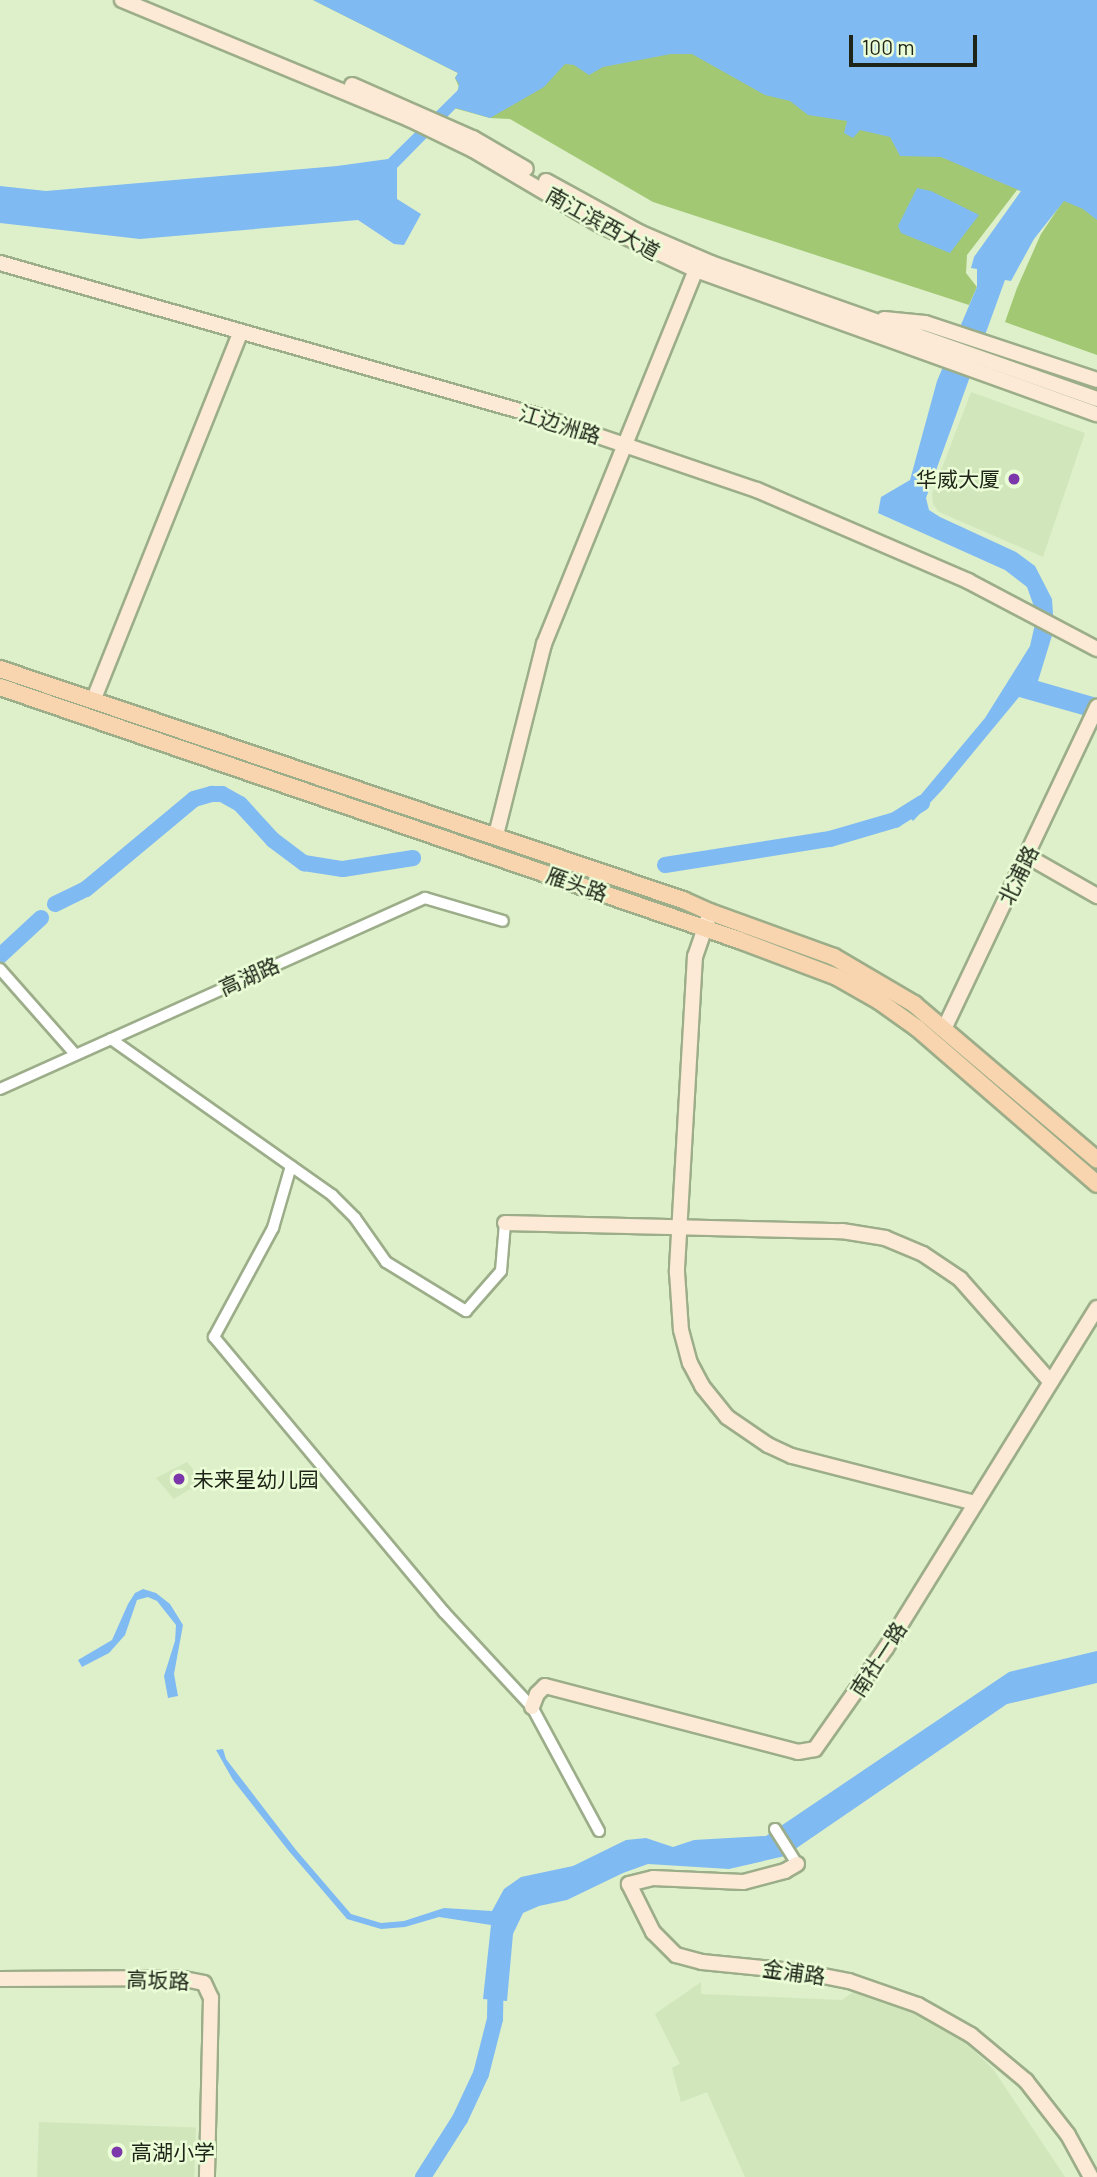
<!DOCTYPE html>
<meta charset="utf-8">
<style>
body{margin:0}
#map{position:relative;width:1097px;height:2177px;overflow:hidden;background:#ddf0ca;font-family:Barlow,"Noto Sans SC",sans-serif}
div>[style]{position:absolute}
.built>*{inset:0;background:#d1e6ba;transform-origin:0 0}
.green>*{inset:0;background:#a2c874}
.water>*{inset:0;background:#80baf2}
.river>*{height:16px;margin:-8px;padding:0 8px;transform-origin:8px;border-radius:8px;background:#80baf2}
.roads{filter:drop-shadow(2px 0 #9cad89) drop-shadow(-2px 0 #9cad89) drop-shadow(0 2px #9cad89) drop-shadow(0 -2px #9cad89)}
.street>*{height:10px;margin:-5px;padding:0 5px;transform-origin:5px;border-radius:5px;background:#fff}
.secondary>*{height:14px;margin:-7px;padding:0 7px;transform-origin:7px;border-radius:7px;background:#fcead6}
.primary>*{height:16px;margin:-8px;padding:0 8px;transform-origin:8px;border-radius:8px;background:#f8d5ae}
.dots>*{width:19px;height:19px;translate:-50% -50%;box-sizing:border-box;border:4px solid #ebfdd7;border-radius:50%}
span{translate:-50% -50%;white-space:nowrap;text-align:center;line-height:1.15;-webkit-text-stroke:5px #ebfdd7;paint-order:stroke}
.street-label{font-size:21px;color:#1e2417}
.poi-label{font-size:21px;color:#1e2417}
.right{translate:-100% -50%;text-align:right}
.left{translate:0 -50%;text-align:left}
.scale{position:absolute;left:849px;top:35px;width:128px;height:32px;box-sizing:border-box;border:4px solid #1e2417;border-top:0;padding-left:9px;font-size:21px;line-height:24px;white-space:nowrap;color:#1e2417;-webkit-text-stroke:5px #ebfdd7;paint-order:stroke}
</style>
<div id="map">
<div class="built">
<div style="clip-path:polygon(971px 392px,1085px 433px,1043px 557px,939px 512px,933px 504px,932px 494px)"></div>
<div style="clip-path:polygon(187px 1462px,203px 1481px,174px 1499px,156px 1478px)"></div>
<div style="clip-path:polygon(701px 1982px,701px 1994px,842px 2000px,853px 1992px,902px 2006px,931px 2020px,966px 2043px,993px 2069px,1065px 2177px,745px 2177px,707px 2092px,681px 2102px,672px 2068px,680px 2064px,655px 2014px)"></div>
<div style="left:39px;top:2122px;width:157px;height:55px;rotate:2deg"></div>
</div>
<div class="green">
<div style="clip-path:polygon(313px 0,1097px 68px,1097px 355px,1005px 322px,1017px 288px,1041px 234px,1063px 201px,1017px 190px,967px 255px,966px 273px,977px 287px,969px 305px,653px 202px,510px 119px,490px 118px,450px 107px,459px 87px,455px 78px,458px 73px)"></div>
</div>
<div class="water">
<div style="clip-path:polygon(313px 0,1097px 0,1097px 220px,1083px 209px,1064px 201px,1034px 239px,1011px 281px,1005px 280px,926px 498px,929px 510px,940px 517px,1016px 552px,1035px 566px,1052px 599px,1054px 629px,1038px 681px,1097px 698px,1097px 719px,1019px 697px,943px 789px,913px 821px,903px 810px,919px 797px,985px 718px,1030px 646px,1037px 615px,1027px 587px,1005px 570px,878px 513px,881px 497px,910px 480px,937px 381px,977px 287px,977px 269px,971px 268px,974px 257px,1021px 191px,941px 157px,900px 156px,890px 137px,860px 130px,853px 138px,844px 133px,847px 121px,808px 115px,790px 101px,765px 95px,692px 54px,671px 54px,603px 67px,589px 75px,574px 65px,565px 64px,544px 87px,490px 118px,456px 108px,397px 168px,397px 199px,421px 214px,404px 245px,394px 244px,358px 220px,140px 239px,0 223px,0 186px,46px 191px,337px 166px,388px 159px,458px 90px,459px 84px,455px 78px,458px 73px)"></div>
<div style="clip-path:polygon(917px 188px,931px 191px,979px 215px,950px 253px,901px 233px,898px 226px)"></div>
<div style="clip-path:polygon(143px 1589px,156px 1593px,170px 1604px,183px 1625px,174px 1674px,178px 1696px,168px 1698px,164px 1676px,175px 1641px,176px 1625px,157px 1601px,148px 1597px,137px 1600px,125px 1635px,109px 1653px,82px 1667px,78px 1660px,112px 1640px,128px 1604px,135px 1593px)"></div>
<div style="clip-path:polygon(1097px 1651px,1097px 1683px,1007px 1704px,785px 1856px,729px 1869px,648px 1864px,623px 1873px,567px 1900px,539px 1906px,523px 1913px,513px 1934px,507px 2001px,483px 1999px,491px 1925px,439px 1917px,405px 1927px,381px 1929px,347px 1919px,288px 1850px,233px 1780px,216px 1750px,223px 1749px,226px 1759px,296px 1850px,351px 1914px,381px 1923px,404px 1921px,444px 1908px,492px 1911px,504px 1889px,521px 1877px,573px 1866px,626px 1840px,646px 1838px,673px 1847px,694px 1840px,766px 1836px,1009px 1672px)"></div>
</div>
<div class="river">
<div style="left:665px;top:865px;width:167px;rotate:-9deg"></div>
<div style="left:830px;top:839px;width:68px;rotate:-16.3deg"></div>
<div style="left:895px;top:820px;width:32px;rotate:-32deg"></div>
<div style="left:55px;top:904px;width:34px;rotate:-26deg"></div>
<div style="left:86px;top:889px;width:141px;rotate:-39.8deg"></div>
<div style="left:194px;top:799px;width:19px;rotate:-16deg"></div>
<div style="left:212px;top:794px;width:10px"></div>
<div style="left:222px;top:794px;width:21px;rotate:29deg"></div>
<div style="left:240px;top:804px;width:49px;rotate:47.5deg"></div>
<div style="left:273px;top:840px;width:39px;rotate:37deg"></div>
<div style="left:304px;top:863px;width:39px;rotate:9deg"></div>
<div style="left:343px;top:869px;width:71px;rotate:-8.9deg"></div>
<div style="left:0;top:956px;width:56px;rotate:-42.8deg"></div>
<div style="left:423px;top:2177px;width:69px;rotate:-57.5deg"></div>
<div style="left:460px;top:2119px;width:50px;rotate:-65deg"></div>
<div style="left:481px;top:2074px;width:57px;rotate:-75.7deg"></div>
<div style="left:495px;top:2019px;width:39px;rotate:-89deg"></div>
</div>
<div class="roads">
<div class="street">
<div style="left:0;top:969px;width:113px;rotate:48.6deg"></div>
<div style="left:111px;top:1039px;width:271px;rotate:35.2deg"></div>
<div style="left:332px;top:1195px;width:33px;rotate:45deg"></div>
<div style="left:355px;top:1218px;width:54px;rotate:54.8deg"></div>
<div style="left:386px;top:1262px;width:94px;rotate:31.5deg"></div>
<div style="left:466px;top:1311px;width:53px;rotate:-48.8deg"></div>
<div style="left:501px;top:1271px;width:48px;rotate:-85.2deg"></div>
<div style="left:0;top:1089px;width:466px;rotate:-24.2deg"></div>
<div style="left:425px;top:898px;width:81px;rotate:16.4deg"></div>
<div style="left:291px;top:1166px;width:65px;rotate:106.2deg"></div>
<div style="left:273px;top:1228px;width:124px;rotate:118.4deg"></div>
<div style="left:214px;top:1337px;width:359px;rotate:50.1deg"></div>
<div style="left:444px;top:1612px;width:129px;rotate:47.2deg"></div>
<div style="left:532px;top:1707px;width:141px;rotate:61.6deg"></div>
<div style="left:775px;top:1829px;width:41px;rotate:57.8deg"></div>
</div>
<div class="secondary">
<div style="left:122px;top:0;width:311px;rotate:22.5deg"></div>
<div style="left:409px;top:119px;width:71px;rotate:25.8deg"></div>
<div style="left:473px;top:150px;width:150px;rotate:30.5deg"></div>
<div style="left:602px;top:226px;width:104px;rotate:25.1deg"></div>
<div style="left:696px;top:270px;width:426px;rotate:19.8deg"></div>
<div style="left:352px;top:85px;width:132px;rotate:23.7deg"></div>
<div style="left:473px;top:138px;width:61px;rotate:30.3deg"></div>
<div style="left:546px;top:181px;width:108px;rotate:28.7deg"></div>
<div style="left:641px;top:233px;width:76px;rotate:23.2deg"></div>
<div style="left:711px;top:263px;width:409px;rotate:19.4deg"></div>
<div style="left:0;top:263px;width:567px;rotate:15.88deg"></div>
<div style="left:545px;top:418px;width:224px;rotate:18.8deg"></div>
<div style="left:757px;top:490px;width:230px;rotate:23.3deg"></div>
<div style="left:968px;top:581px;width:146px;rotate:27.8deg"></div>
<div style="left:884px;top:319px;width:41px;rotate:5.6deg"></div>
<div style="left:925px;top:323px;width:181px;rotate:18.3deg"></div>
<div style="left:93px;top:701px;width:396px;rotate:-68.2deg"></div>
<div style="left:496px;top:835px;width:197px;rotate:-75.9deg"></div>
<div style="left:544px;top:644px;width:404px;rotate:-67.9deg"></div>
<div style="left:1027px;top:856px;width:81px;rotate:29.7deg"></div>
<div style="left:708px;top:919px;width:39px;rotate:109deg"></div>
<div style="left:695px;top:956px;width:317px;rotate:93.3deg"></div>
<div style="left:677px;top:1272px;width:58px;rotate:86.1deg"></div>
<div style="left:681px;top:1330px;width:34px;rotate:75deg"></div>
<div style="left:690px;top:1363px;width:26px;rotate:62deg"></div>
<div style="left:702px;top:1386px;width:40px;rotate:51deg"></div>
<div style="left:727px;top:1417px;width:50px;rotate:34.3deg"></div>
<div style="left:768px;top:1445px;width:26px;rotate:25deg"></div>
<div style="left:792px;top:1456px;width:189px;rotate:14.4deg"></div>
<div style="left:944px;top:1029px;width:357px;rotate:-64.6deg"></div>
<div style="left:505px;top:1223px;width:337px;rotate:1.4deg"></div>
<div style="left:842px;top:1231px;width:44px;rotate:9.2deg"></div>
<div style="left:885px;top:1238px;width:41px;rotate:22.8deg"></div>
<div style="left:923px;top:1254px;width:45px;rotate:34deg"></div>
<div style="left:960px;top:1279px;width:136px;rotate:48.6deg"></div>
<div style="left:532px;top:1707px;width:14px;rotate:-69deg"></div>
<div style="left:537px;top:1694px;width:11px;rotate:-45deg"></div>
<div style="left:545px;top:1686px;width:261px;rotate:14.6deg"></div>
<div style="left:798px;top:1752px;width:17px;rotate:-10deg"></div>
<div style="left:815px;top:1749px;width:123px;rotate:-54.9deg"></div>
<div style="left:886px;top:1648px;width:400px;rotate:-58.2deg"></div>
<div style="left:797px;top:1864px;width:14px;rotate:150deg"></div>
<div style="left:785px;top:1871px;width:43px;rotate:165.3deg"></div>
<div style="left:743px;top:1882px;width:90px;rotate:-177.5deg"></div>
<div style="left:653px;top:1878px;width:25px;rotate:166deg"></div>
<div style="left:629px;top:1884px;width:54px;rotate:63.4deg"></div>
<div style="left:653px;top:1932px;width:33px;rotate:45deg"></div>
<div style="left:676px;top:1955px;width:27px;rotate:15deg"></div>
<div style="left:702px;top:1962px;width:101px;rotate:5.7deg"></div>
<div style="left:803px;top:1972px;width:47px;rotate:11.1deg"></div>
<div style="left:849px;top:1981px;width:73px;rotate:19.2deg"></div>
<div style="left:918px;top:2005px;width:61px;rotate:29.5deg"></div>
<div style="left:971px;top:2035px;width:72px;rotate:39.9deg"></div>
<div style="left:1026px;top:2081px;width:68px;rotate:52.1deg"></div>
<div style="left:1068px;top:2135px;width:48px;rotate:61.3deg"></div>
<div style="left:0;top:1979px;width:179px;rotate:-0.3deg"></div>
<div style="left:179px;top:1978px;width:25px;rotate:11deg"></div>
<div style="left:204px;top:1983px;width:17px;rotate:65deg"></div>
<div style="left:211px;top:1998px;width:179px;rotate:91.3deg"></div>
</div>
<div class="primary">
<div style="left:0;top:669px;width:721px;rotate:18.69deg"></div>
<div style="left:683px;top:900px;width:30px;rotate:24deg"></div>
<div style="left:710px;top:912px;width:132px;rotate:19.9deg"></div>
<div style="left:834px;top:957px;width:93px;rotate:30.4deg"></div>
<div style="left:914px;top:1004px;width:240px;rotate:40.4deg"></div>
<div style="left:0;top:687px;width:781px;rotate:18.9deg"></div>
<div style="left:739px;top:940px;width:105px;rotate:20.7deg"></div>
<div style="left:837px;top:977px;width:48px;rotate:29.7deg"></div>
<div style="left:879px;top:1001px;width:47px;rotate:35.4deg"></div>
<div style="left:917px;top:1028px;width:238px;rotate:40.9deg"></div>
</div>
</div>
<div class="dots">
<div style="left:1014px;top:479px;background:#7c37ab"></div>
<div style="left:179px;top:1479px;background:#7c37ab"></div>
<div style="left:117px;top:2152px;background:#7c37ab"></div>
</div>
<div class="street-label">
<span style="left:603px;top:223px;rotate:29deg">南江滨西大道</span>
<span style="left:560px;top:424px;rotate:17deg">江边洲路</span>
<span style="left:1018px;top:875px;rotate:-64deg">北浦路</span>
<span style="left:577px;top:884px;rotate:19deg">雁头路</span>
<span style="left:249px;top:976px;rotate:-24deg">高湖路</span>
<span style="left:878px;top:1659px;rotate:-57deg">南社一路</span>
<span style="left:794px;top:1972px;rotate:8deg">金浦路</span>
<span style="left:158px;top:1980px;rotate:2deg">高坂路</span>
</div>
<div class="poi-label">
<span class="right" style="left:1000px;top:479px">华威大厦</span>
<span class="left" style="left:193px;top:1479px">未来星幼儿园</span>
<span class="left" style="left:131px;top:2152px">高湖小学</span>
</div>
<div class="scale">100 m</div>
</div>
